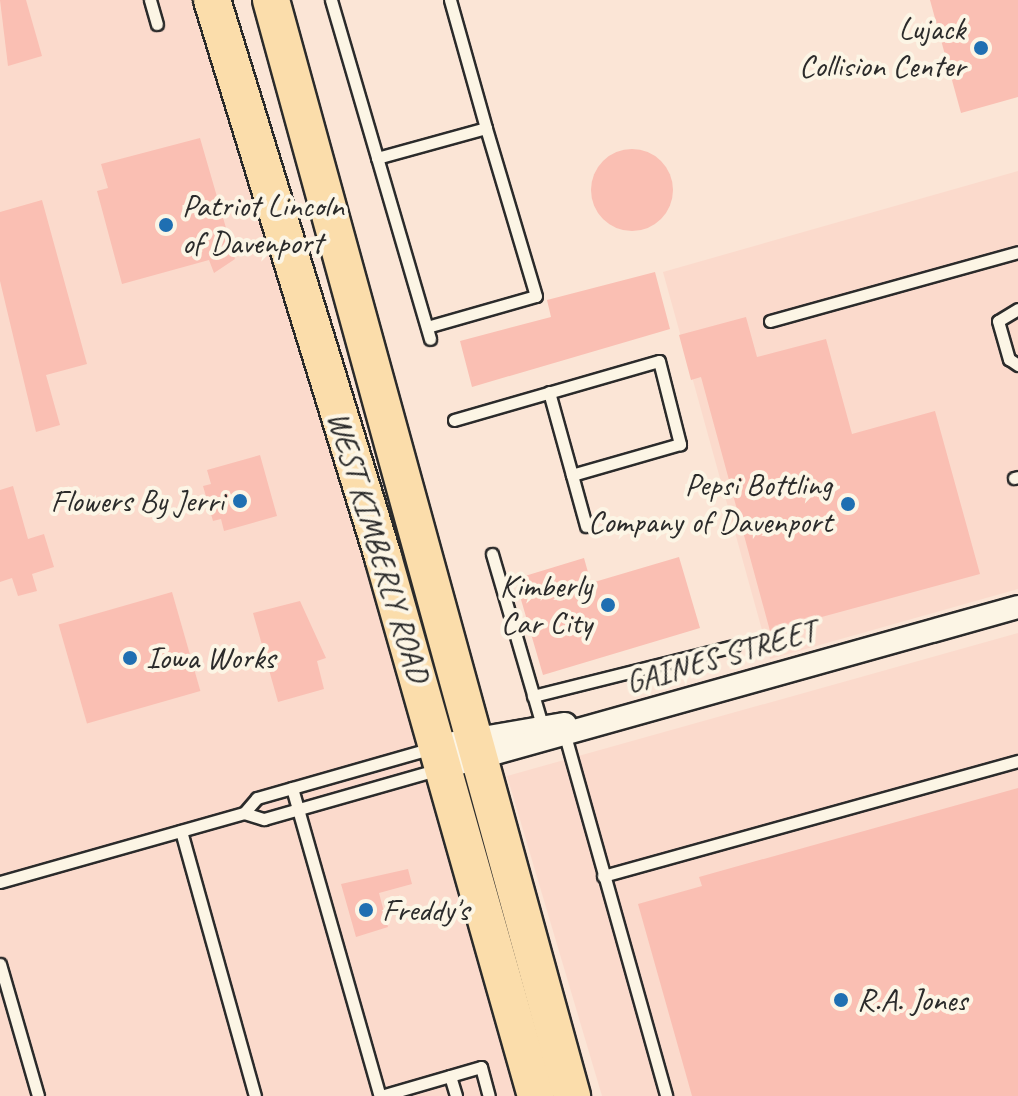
<!DOCTYPE html>
<style>
body{margin:0}
#map{position:relative;width:1018px;height:1096px;overflow:hidden;background:#fbe5d6;font-family:Caveat,sans-serif}
div>[style]{position:absolute}
.built>*{inset:0;background:#fbdacc}
.building>*{inset:0;background:#fabfb3;transform-origin:0 0}
.round{border-radius:50%}
.roads{filter:drop-shadow(2px 0 #2b2b2b) drop-shadow(-2px 0 #2b2b2b) drop-shadow(0 2px #2b2b2b) drop-shadow(0 -2px #2b2b2b)}
.service>*{height:11px;margin:-5.5px;padding:0 5.5px;transform-origin:5.5px;border-radius:5.5px;background:#fcf5e5}
.minor>*{height:22px;margin:-11px;padding:0 11px;transform-origin:11px;border-radius:11px;background:#fcf5e5}
.primary>*{height:36px;margin:-18px;padding:0 18px;transform-origin:18px;border-radius:18px;background:#fbddab}
.dots>*{width:22px;height:22px;translate:-50% -50%;box-sizing:border-box;border:4px solid #fcf5e5;border-radius:50%}
span{translate:-50% -50%;white-space:nowrap;text-align:center;line-height:1.15;-webkit-text-stroke:8px #fcf5e5;paint-order:stroke}
.poi-label{font-size:32px;color:#2b2b2b}
.right{translate:-100% -50%;text-align:right}
.left{translate:0 -50%;text-align:left}
.street-label{font-size:32px;color:#2b2b2b}
</style>
<div id="map">
<div class="built">
<div style="clip-path:polygon(0 0,212px 0,536px 1096px,0 1096px)"></div>
<div style="clip-path:polygon(1018px 171px,1018px 589px,770px 659px,663px 272px)"></div>
<div style="clip-path:polygon(1018px 633px,1018px 1096px,602px 1096px,507px 776px)"></div>
</div>
<div class="building">
<div style="clip-path:polygon(0 0,26px 0,42px 56px,8px 66px)"></div>
<div style="clip-path:polygon(930px 0,1018px 0,1018px 97px,961px 113px)"></div>
<div style="clip-path:polygon(200px 138px,235px 259px,214px 273px,209px 260px,122px 284px,97px 191px,108px 188px,101px 164px)"></div>
<div class="round" style="left:591px;top:149px;width:82px;height:82px"></div>
<div style="clip-path:polygon(42px 200px,87px 364px,46px 375px,60px 425px,36px 432px,0 281px,0 212px)"></div>
<div style="clip-path:polygon(655px 272px,670px 329px,472px 387px,460px 341px,551px 317px,547px 300px)"></div>
<div style="clip-path:polygon(746px 317px,757px 357px,826px 339px,852px 434px,935px 411px,980px 574px,770px 631px,701px 377px,691px 380px,679px 335px)"></div>
<div style="clip-path:polygon(260px 455px,277px 516px,224px 531px,221px 519px,213px 521px,203px 486px,211px 484px,207px 470px)"></div>
<div style="clip-path:polygon(13px 486px,28px 539px,44px 534px,54px 567px,32px 574px,37px 591px,18px 596px,12px 578px,0 582px,0 490px)"></div>
<div style="clip-path:polygon(679px 557px,700px 628px,543px 675px,515px 579px,584px 558px,591px 583px)"></div>
<div style="left:172px;top:592px;width:103px;height:118px;rotate:74deg"></div>
<div style="clip-path:polygon(300px 601px,326px 658px,317px 661px,324px 689px,278px 702px,253px 613px)"></div>
<div style="clip-path:polygon(1018px 788px,1018px 1096px,692px 1096px,638px 904px,702px 886px,699px 877px)"></div>
<div style="clip-path:polygon(408px 869px,412px 884px,379px 893px,388px 927px,356px 937px,341px 884px)"></div>
</div>
<div class="roads">
<div class="service">
<div style="left:150px;top:0;width:25px;rotate:74deg"></div>
<div style="left:331px;top:0;width:353px;rotate:73.7deg"></div>
<div style="left:377px;top:158px;width:113px;rotate:-15.4deg"></div>
<div style="left:486px;top:128px;width:133px;rotate:-105.7deg"></div>
<div style="left:1018px;top:309px;width:23px;rotate:149deg"></div>
<div style="left:998px;top:321px;width:40px;rotate:74deg"></div>
<div style="left:1009px;top:359px;width:11px;rotate:34deg"></div>
<div style="left:770px;top:321px;width:257px;rotate:-15.5deg"></div>
<div style="left:427px;top:327px;width:113px;rotate:-15.9deg"></div>
<div style="left:536px;top:296px;width:175px;rotate:-106.6deg"></div>
<div style="left:454px;top:420px;width:213px;rotate:-16.1deg"></div>
<div style="left:659px;top:361px;width:86px;rotate:75.8deg"></div>
<div style="left:680px;top:444px;width:112px;rotate:164deg"></div>
<div style="left:572px;top:475px;width:86px;rotate:-105.5deg"></div>
<div style="left:572px;top:475px;width:53px;rotate:74.6deg"></div>
<div style="left:1014px;top:478px;width:4px;rotate:-14deg"></div>
<div style="left:492px;top:554px;width:185px;rotate:73.7deg"></div>
<div style="left:533px;top:696px;width:207px;rotate:-14deg"></div>
<div style="left:564px;top:732px;width:378px;rotate:74.3deg"></div>
<div style="left:292px;top:788px;width:320px;rotate:74.1deg"></div>
<div style="left:244px;top:813px;width:21px;rotate:17deg"></div>
<div style="left:264px;top:819px;width:183px;rotate:-15.9deg"></div>
<div style="left:181px;top:831px;width:275px;rotate:74.4deg"></div>
<div style="left:603px;top:876px;width:431px;rotate:-15.5deg"></div>
<div style="left:0;top:882px;width:254px;rotate:-15.8deg"></div>
<div style="left:244px;top:813px;width:20px;rotate:-49deg"></div>
<div style="left:257px;top:798px;width:182px;rotate:-15.9deg"></div>
<div style="left:0;top:964px;width:137px;rotate:73.9deg"></div>
<div style="left:450px;top:1076px;width:21px;rotate:73deg"></div>
<div style="left:381px;top:1096px;width:104px;rotate:-16.2deg"></div>
<div style="left:481px;top:1067px;width:30px;rotate:75deg"></div>
</div>
<div class="minor">
<div style="left:436px;top:746px;width:131px;rotate:-9.7deg"></div>
<div style="left:442px;top:768px;width:598px;rotate:-15.62deg"></div>
</div>
<div class="primary">
<div style="left:212px;top:0;width:583px;rotate:72.93deg"></div>
<div style="left:383px;top:557px;width:560px;rotate:74.15deg"></div>
<div style="left:271px;top:0;width:1137px;rotate:74.64deg"></div>
</div>
</div>
<div class="dots">
<div style="left:981px;top:48px;background:#1f6fb2"></div>
<div style="left:166px;top:225px;background:#1f6fb2"></div>
<div style="left:240px;top:501px;background:#1f6fb2"></div>
<div style="left:848px;top:504px;background:#1f6fb2"></div>
<div style="left:608px;top:605px;background:#1f6fb2"></div>
<div style="left:130px;top:658px;background:#1f6fb2"></div>
<div style="left:366px;top:910px;background:#1f6fb2"></div>
<div style="left:841px;top:1000px;background:#1f6fb2"></div>
</div>
<div class="poi-label">
<span class="right" style="left:965px;top:48px">Lujack<br>Collision Center</span>
<span class="left" style="left:182px;top:225px">Patriot Lincoln<br>of Davenport</span>
<span class="right" style="left:832px;top:504px">Pepsi Bottling<br>Company of Davenport</span>
<span class="right" style="left:224px;top:501px">Flowers By Jerri</span>
<span class="right" style="left:592px;top:605px">Kimberly<br>Car City</span>
<span class="left" style="left:146px;top:658px">Iowa Works</span>
<span class="left" style="left:382px;top:910px">Freddy's</span>
<span class="left" style="left:857px;top:1000px">R.A. Jones</span>
</div>
<div class="street-label">
<span style="left:378px;top:547px;rotate:73deg">WEST KIMBERLY ROAD</span>
<span style="left:721px;top:657px;rotate:-16deg">GAINES STREET</span>
</div>
</div>
